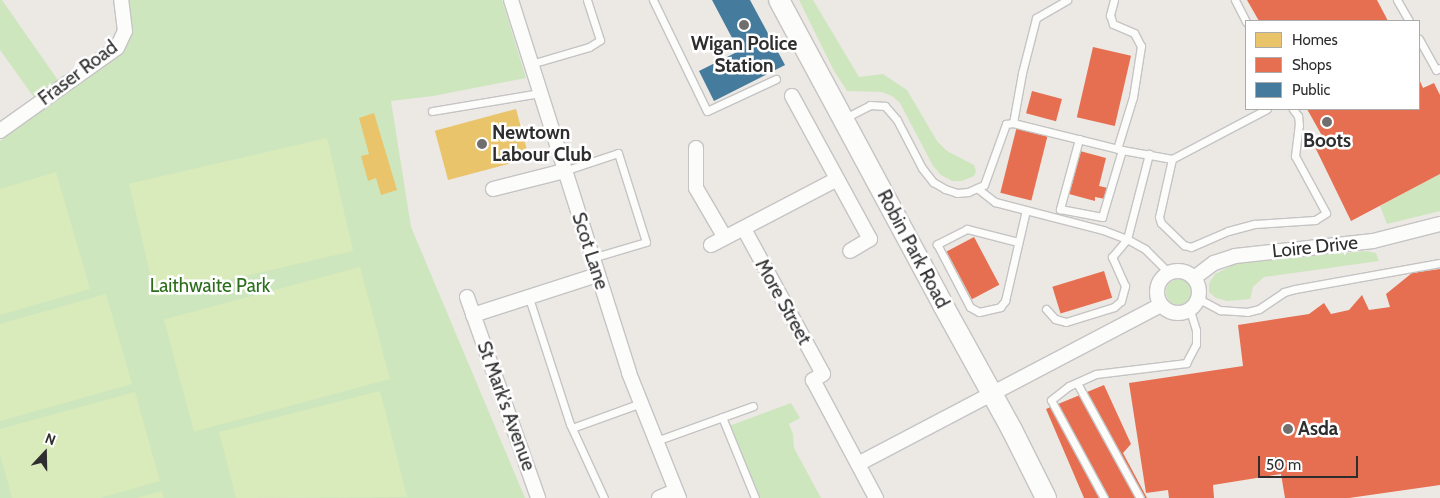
<!DOCTYPE html>
<style>
body{margin:0}
#map{position:relative;width:1440px;height:498px;overflow:hidden;background:#ece8e4;font-family:Cabin,sans-serif}
div>[style]{position:absolute}
.green>*{inset:0;background:#cee6be}
.round{border-radius:50%}
.pitch>*{inset:0;background:#d9eabb;transform-origin:0 0}
.homes>*{inset:0;background:#e9c46a;transform-origin:0 0}
.shops>*{inset:0;background:#e76f51;transform-origin:0 0}
.public>*{inset:0;background:#457b9d}
.roads{filter:drop-shadow(1px 0 #c5c4c5) drop-shadow(-1px 0 #c5c4c5) drop-shadow(0 1px #c5c4c5) drop-shadow(0 -1px #c5c4c5)}
.lane>*{height:7px;margin:-3.5px;padding:0 3.5px;transform-origin:3.5px;border-radius:3.5px;background:#fcfcfb}
.street>*{height:14px;margin:-7px;padding:0 7px;transform-origin:7px;border-radius:7px;background:#fcfcfb}
.street>.ring{margin:-7px;padding:0;box-sizing:content-box;background:none;border:14px solid #fcfcfb;border-radius:50%}
.secondary>*{height:20px;margin:-10px;padding:0 10px;transform-origin:10px;border-radius:10px;background:#fcfcfb}
.dots>*{width:14px;height:14px;translate:-50% -50%;box-sizing:border-box;border:2px solid #fff;border-radius:50%}
span{translate:-50% -50%;white-space:nowrap;text-align:center;line-height:1.15;-webkit-text-stroke:5px #fff;paint-order:stroke}
.poi-label{font-size:19px;color:#2e2e2e;font-weight:700}
.left{translate:0 -50%;text-align:left}
.street-label{font-size:19px;color:#2e2e2e}
.park-label{font-size:19px;color:#2c6e1b}
.legend{position:absolute;left:1245px;top:20px;width:175px;height:90px;box-sizing:border-box;background:#fff;border:1px solid #ababab;margin:0;padding:6px 9px;list-style:none;font-size:15px;color:#2e2e2e}
.legend li{display:flex;align-items:center;gap:10px;height:25px}
.legend b{width:25px;border:1px solid #ababab}
.north{position:absolute;left:20px;top:428px;width:50px;height:50px;-webkit-text-stroke:4px #fff;paint-order:stroke;rotate:21deg;font-size:14px;font-weight:700;line-height:20px;text-align:center;color:#2e2e2e}
.north::after{content:'';display:block;margin:auto;width:18px;height:22px;background:#2e2e2e;clip-path:polygon(50% 0,100% 100%,50% 72%,0 100%)}
.scale{position:absolute;left:1258px;top:456px;width:100px;height:22px;box-sizing:border-box;border:2px solid #2e2e2e;border-top:0;padding-left:6px;font-size:15px;line-height:18px;white-space:nowrap;color:#2e2e2e;-webkit-text-stroke:4px #fff;paint-order:stroke}
</style>
<div id="map">
<div class="green">
<div style="clip-path:polygon(0 0,2px 0,62px 86px,38px 103px,0 50px)"></div>
<div style="clip-path:polygon(125px 0,502px 0,526px 78px,433px 96px,391px 101px,411px 227px,525px 498px,0 498px,0 141px,121px 53px,129px 36px)"></div>
<div style="clip-path:polygon(799px 0,813px 0,859px 77px,883px 74px,907px 90px,937px 141px,947px 151px,974px 165px,976px 171px,974px 176px,962px 181px,952px 181px,941px 175px,933px 166px,900px 103px,892px 96px,882px 92px,847px 91px,833px 69px)"></div>
<div style="clip-path:polygon(1440px 174px,1440px 211px,1387px 224px,1380px 206px)"></div>
<div style="clip-path:polygon(1367px 251px,1376px 253px,1379px 261px,1264px 277px,1253px 287px,1250px 299px,1227px 301px,1216px 298px,1209px 292px,1209px 283px,1215px 274px,1233px 265px,1248px 261px)"></div>
<div class="round" style="left:1166px;top:279px;width:26px;height:26px"></div>
<div style="clip-path:polygon(791px 403px,800px 418px,789px 424px,793px 434px,794px 448px,821px 498px,759px 498px,729px 426px)"></div>
</div>
<div class="pitch">
<div style="left:327px;top:138px;width:116px;height:203px;rotate:77deg"></div>
<div style="clip-path:polygon(56px 172px,90px 289px,0 315px,0 189px)"></div>
<div style="left:360px;top:267px;width:116px;height:203px;rotate:75deg"></div>
<div style="clip-path:polygon(106px 294px,132px 384px,0 421px,0 324px)"></div>
<div style="clip-path:polygon(380px 391px,407px 497px,236px 498px,219px 432px)"></div>
<div style="clip-path:polygon(135px 392px,160px 481px,100px 498px,12px 498px,0 454px,0 429px)"></div>
<div style="clip-path:polygon(162px 491px,164px 498px,136px 498px)"></div>
</div>
<div class="homes">
<div style="left:516px;top:109px;width:51px;height:84px;rotate:75deg"></div>
<div style="clip-path:polygon(374px 113px,397px 190px,381px 195px,376px 178px,368px 181px,361px 156px,369px 154px,359px 118px)"></div>
</div>
<div class="shops">
<div style="clip-path:polygon(1247px 0,1377px 0,1388px 21px,1259px 21px)"></div>
<div style="left:1093px;top:47px;width:39px;height:72px;rotate:13deg"></div>
<div style="clip-path:polygon(1419px 79px,1423px 88px,1434px 83px,1440px 95px,1440px 174px,1351px 221px,1314px 145px,1325px 141px,1307px 109px,1419px 109px)"></div>
<div style="left:1032px;top:91px;width:31px;height:23px;rotate:15deg"></div>
<div style="left:1018px;top:122px;width:32px;height:73px;rotate:14deg"></div>
<div style="clip-path:polygon(1080px 151px,1106px 158px,1099px 186px,1108px 188px,1105px 199px,1095px 197px,1095px 201px,1069px 194px)"></div>
<div style="left:974px;top:237px;width:54px;height:31px;rotate:62deg"></div>
<div style="clip-path:polygon(1440px 269px,1440px 485px,1349px 498px,1285px 498px,1281px 474px,1213px 485px,1214px 498px,1169px 498px,1168px 490px,1146px 493px,1129px 383px,1243px 366px,1238px 325px,1309px 314px,1324px 303px,1331px 314px,1349px 310px,1362px 295px,1369px 310px,1390px 307px,1386px 294px,1412px 273px)"></div>
<div style="left:1104px;top:271px;width:28px;height:54px;rotate:73deg"></div>
<div style="clip-path:polygon(1104px 385px,1131px 444px,1123px 453px,1147px 498px,1084px 498px,1046px 409px)"></div>
</div>
<div class="public">
<div style="clip-path:polygon(712px 0,750px 0,785px 65px,714px 101px,699px 71px,739px 51px)"></div>
</div>
<div class="roads">
<div class="lane">
<div style="left:653px;top:0;width:123px;rotate:64.1deg"></div>
<div style="left:707px;top:111px;width:76px;rotate:-24.9deg"></div>
<div style="left:1114px;top:0;width:16px;rotate:105deg"></div>
<div style="left:1110px;top:15px;width:9px;rotate:72deg"></div>
<div style="left:1113px;top:24px;width:23px;rotate:23deg"></div>
<div style="left:1134px;top:33px;width:15px;rotate:62deg"></div>
<div style="left:1141px;top:46px;width:52px;rotate:98.9deg"></div>
<div style="left:1133px;top:97px;width:54px;rotate:107.1deg"></div>
<div style="left:1235px;top:0;width:25px;rotate:63deg"></div>
<div style="left:1397px;top:0;width:24px;rotate:60deg"></div>
<div style="left:1419px;top:39px;width:35px;rotate:61deg"></div>
<div style="left:1436px;top:70px;width:4px;rotate:-27deg"></div>
<div style="left:531px;top:64px;width:60px;rotate:-16.3deg"></div>
<div style="left:589px;top:47px;width:13px;rotate:-32deg"></div>
<div style="left:600px;top:40px;width:42px;rotate:-108deg"></div>
<div style="left:432px;top:111px;width:109px;rotate:-9.5deg"></div>
<div style="left:843px;top:119px;width:30px;rotate:-27deg"></div>
<div style="left:870px;top:105px;width:15px;rotate:4deg"></div>
<div style="left:885px;top:106px;width:18px;rotate:49deg"></div>
<div style="left:897px;top:120px;width:54px;rotate:62.5deg"></div>
<div style="left:922px;top:168px;width:18px;rotate:52deg"></div>
<div style="left:933px;top:182px;width:14px;rotate:30deg"></div>
<div style="left:945px;top:189px;width:13px;rotate:18deg"></div>
<div style="left:957px;top:193px;width:11px;rotate:-5deg"></div>
<div style="left:968px;top:192px;width:17px;rotate:-24deg"></div>
<div style="left:984px;top:185px;width:65px;rotate:-70.2deg"></div>
<div style="left:1006px;top:124px;width:7px;rotate:-8deg"></div>
<div style="left:1013px;top:123px;width:112px;rotate:13.9deg"></div>
<div style="left:1122px;top:150px;width:51px;rotate:10.2deg"></div>
<div style="left:1172px;top:159px;width:107px;rotate:-27.8deg"></div>
<div style="left:1013px;top:123px;width:51px;rotate:-79.8deg"></div>
<div style="left:1022px;top:73px;width:57px;rotate:-75.7deg"></div>
<div style="left:1036px;top:18px;width:36px;rotate:-30deg"></div>
<div style="left:1079px;top:139px;width:73px;rotate:105.2deg"></div>
<div style="left:1060px;top:209px;width:43px;rotate:10.8deg"></div>
<div style="left:1102px;top:217px;width:70px;rotate:-73.4deg"></div>
<div style="left:1172px;top:159px;width:59px;rotate:102.6deg"></div>
<div style="left:1159px;top:217px;width:6px;rotate:72deg"></div>
<div style="left:1161px;top:223px;width:32px;rotate:44deg"></div>
<div style="left:1184px;top:245px;width:7px;rotate:16deg"></div>
<div style="left:1191px;top:247px;width:40px;rotate:-23.4deg"></div>
<div style="left:1228px;top:231px;width:28px;rotate:-15deg"></div>
<div style="left:1255px;top:224px;width:60px;rotate:-3.8deg"></div>
<div style="left:1315px;top:220px;width:13px;rotate:-32deg"></div>
<div style="left:1326px;top:213px;width:65px;rotate:-118.5deg"></div>
<div style="left:1295px;top:156px;width:31px;rotate:-83deg"></div>
<div style="left:1299px;top:125px;width:9px;rotate:-96deg"></div>
<div style="left:1298px;top:116px;width:9px;rotate:-126deg"></div>
<div style="left:564px;top:171px;width:57px;rotate:-18.4deg"></div>
<div style="left:618px;top:153px;width:93px;rotate:72.5deg"></div>
<div style="left:646px;top:242px;width:56px;rotate:163.5deg"></div>
<div style="left:977px;top:188px;width:23px;rotate:38deg"></div>
<div style="left:995px;top:202px;width:112px;rotate:14.5deg"></div>
<div style="left:1103px;top:230px;width:26px;rotate:21deg"></div>
<div style="left:1127px;top:239px;width:21px;rotate:29deg"></div>
<div style="left:1145px;top:249px;width:34px;rotate:45deg"></div>
<div style="left:1018px;top:242px;width:53px;rotate:-165.7deg"></div>
<div style="left:967px;top:229px;width:34px;rotate:153deg"></div>
<div style="left:937px;top:244px;width:71px;rotate:62.4deg"></div>
<div style="left:970px;top:307px;width:10px;rotate:29deg"></div>
<div style="left:979px;top:312px;width:22px;rotate:-13deg"></div>
<div style="left:1000px;top:307px;width:8px;rotate:-50deg"></div>
<div style="left:1005px;top:301px;width:93px;rotate:-77deg"></div>
<div style="left:529px;top:298px;width:133px;rotate:72deg"></div>
<div style="left:570px;top:424px;width:81px;rotate:65.3deg"></div>
<div style="left:1199px;top:299px;width:24px;rotate:28deg"></div>
<div style="left:1220px;top:310px;width:27px;rotate:4deg"></div>
<div style="left:1247px;top:312px;width:12px;rotate:-14deg"></div>
<div style="left:1259px;top:309px;width:30px;rotate:-34deg"></div>
<div style="left:1284px;top:292px;width:11px;rotate:-15deg"></div>
<div style="left:1295px;top:289px;width:147px;rotate:-10.2deg"></div>
<div style="left:1046px;top:309px;width:13px;rotate:48deg"></div>
<div style="left:1055px;top:319px;width:11px;rotate:15deg"></div>
<div style="left:1066px;top:322px;width:50px;rotate:-17.4deg"></div>
<div style="left:1114px;top:307px;width:9px;rotate:-41deg"></div>
<div style="left:1121px;top:301px;width:16px;rotate:-75deg"></div>
<div style="left:1125px;top:286px;width:32px;rotate:-114deg"></div>
<div style="left:1112px;top:257px;width:23px;rotate:-50deg"></div>
<div style="left:1127px;top:239px;width:88px;rotate:-75.5deg"></div>
<div style="left:1077px;top:383px;width:131px;rotate:61.3deg"></div>
<div style="left:722px;top:417px;width:87px;rotate:67.8deg"></div>
<div style="left:572px;top:428px;width:73px;rotate:-19.9deg"></div>
<div style="left:656px;top:441px;width:103px;rotate:-19.8deg"></div>
<div style="left:1104px;top:498px;width:111px;rotate:-118.4deg"></div>
<div style="left:1051px;top:400px;width:23px;rotate:-38deg"></div>
<div style="left:1069px;top:386px;width:30px;rotate:-24deg"></div>
<div style="left:1096px;top:374px;width:91px;rotate:-7deg"></div>
<div style="left:1186px;top:363px;width:21px;rotate:-62deg"></div>
<div style="left:1196px;top:344px;width:14px;rotate:-90deg"></div>
<div style="left:1196px;top:330px;width:21px;rotate:-107deg"></div>
</div>
<div class="street">
<div style="left:511px;top:0;width:391px;rotate:72.4deg"></div>
<div style="left:629px;top:373px;width:135px;rotate:68.2deg"></div>
<div style="left:792px;top:96px;width:163px;rotate:61.4deg"></div>
<div style="left:870px;top:239px;width:23px;rotate:149deg"></div>
<div style="left:0;top:131px;width:143px;rotate:-35.4deg"></div>
<div style="left:117px;top:48px;width:19px;rotate:-65deg"></div>
<div style="left:125px;top:31px;width:31px;rotate:-97deg"></div>
<div style="left:696px;top:148px;width:40px;rotate:90deg"></div>
<div style="left:696px;top:188px;width:56px;rotate:59.7deg"></div>
<div style="left:493px;top:189px;width:73px;rotate:-14.2deg"></div>
<div style="left:744px;top:229px;width:165px;rotate:61.4deg"></div>
<div style="left:823px;top:374px;width:12px;rotate:149deg"></div>
<div style="left:813px;top:380px;width:134px;rotate:61.9deg"></div>
<div style="left:711px;top:245px;width:142px;rotate:-27.6deg"></div>
<div class="ring" style="left:1157px;top:271px;width:28px;height:28px"></div>
<div style="left:1194px;top:278px;width:25px;rotate:-37deg"></div>
<div style="left:1214px;top:263px;width:22px;rotate:-18deg"></div>
<div style="left:1235px;top:256px;width:139px;rotate:-6.2deg"></div>
<div style="left:1373px;top:241px;width:69px;rotate:-14.2deg"></div>
<div style="left:467px;top:297px;width:213px;rotate:70.5deg"></div>
<div style="left:473px;top:315px;width:130px;rotate:-17.9deg"></div>
<div style="left:858px;top:464px;width:342px;rotate:-27.7deg"></div>
<div style="left:659px;top:498px;width:17px;rotate:-24deg"></div>
</div>
<div class="secondary">
<div style="left:779px;top:0;width:346px;rotate:61.7deg"></div>
<div style="left:943px;top:305px;width:143px;rotate:61.1deg"></div>
<div style="left:1012px;top:430px;width:76px;rotate:63.4deg"></div>
</div>
</div>
<div class="dots">
<div style="left:744px;top:25px;background:#706f6e"></div>
<div style="left:1327px;top:122px;background:#706f6e"></div>
<div style="left:482px;top:144px;background:#706f6e"></div>
<div style="left:1288px;top:429px;background:#706f6e"></div>
</div>
<div class="poi-label">
<span style="left:744px;top:55px">Wigan Police<br>Station</span>
<span class="left" style="left:492px;top:144px">Newtown<br>Labour Club</span>
<span style="left:1327px;top:141px">Boots</span>
<span class="left" style="left:1298px;top:429px">Asda</span>
</div>
<div class="street-label">
<span style="left:78px;top:73px;rotate:-37deg">Fraser Road</span>
<span style="left:1315px;top:247px;rotate:-6deg">Loire Drive</span>
<span style="left:913px;top:249px;rotate:62deg">Robin Park Road</span>
<span style="left:590px;top:251px;rotate:72deg">Scot Lane</span>
<span style="left:783px;top:302px;rotate:61deg">More Street</span>
<span style="left:506px;top:406px;rotate:70deg">St Mark's Avenue</span>
</div>
<div class="park-label">
<span style="left:210px;top:286px">Laithwaite Park</span>
</div>
<ul class="legend">
<li><b style="height:14px;background:#e9c46a"></b>Homes</li>
<li><b style="height:14px;background:#e76f51"></b>Shops</li>
<li><b style="height:14px;background:#457b9d"></b>Public</li>
</ul>
<div class="north">N</div>
<div class="scale">50 m</div>
</div>
